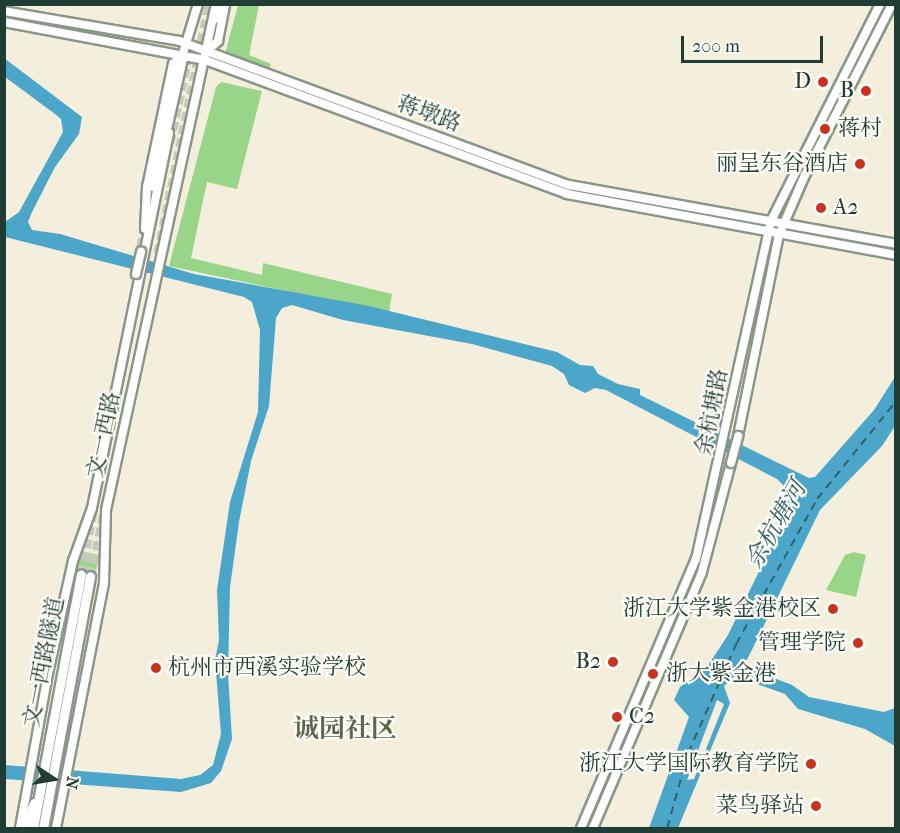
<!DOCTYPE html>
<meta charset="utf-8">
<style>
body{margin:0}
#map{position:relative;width:900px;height:833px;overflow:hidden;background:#f3efdc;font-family:"IM FELL French Canon","Noto Serif SC",serif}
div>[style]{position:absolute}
.green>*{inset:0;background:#99d589}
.water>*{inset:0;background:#4ba6c9}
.ferry>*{height:1.5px;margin-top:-0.75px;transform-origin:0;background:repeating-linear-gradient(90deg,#2e6268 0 8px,transparent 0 14px)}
.highway-tunnel>*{height:9px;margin-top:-4.5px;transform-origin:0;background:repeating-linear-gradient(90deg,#c9cbba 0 9px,transparent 0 13.5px)}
.roads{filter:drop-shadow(2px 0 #899688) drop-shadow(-2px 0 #899688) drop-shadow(0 2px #899688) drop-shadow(0 -2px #899688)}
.major>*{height:8px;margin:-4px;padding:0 4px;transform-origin:4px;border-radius:4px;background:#fff}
.highway>*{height:9px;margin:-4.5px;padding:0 4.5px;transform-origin:4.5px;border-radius:4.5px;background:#fff}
.bridges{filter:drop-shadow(2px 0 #899688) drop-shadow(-2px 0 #899688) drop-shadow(0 2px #899688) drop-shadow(0 -2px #899688)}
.major-bridge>*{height:8px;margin:-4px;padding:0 4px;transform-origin:4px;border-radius:4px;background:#fff}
.dots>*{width:16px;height:16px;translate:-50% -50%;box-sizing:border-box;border:3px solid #fdfcf7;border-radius:50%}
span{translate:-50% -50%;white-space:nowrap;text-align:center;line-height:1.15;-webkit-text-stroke:4.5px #fdfcf7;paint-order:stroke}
.poi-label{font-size:22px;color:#1f3d34}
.right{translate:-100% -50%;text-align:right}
.left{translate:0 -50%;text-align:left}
.street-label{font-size:22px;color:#1f3d34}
.water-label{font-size:24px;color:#2e6268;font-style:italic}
.quarter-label{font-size:26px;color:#5e654f;font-weight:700}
.frame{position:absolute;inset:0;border:6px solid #1f3d34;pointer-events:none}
.north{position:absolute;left:24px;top:749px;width:60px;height:60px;-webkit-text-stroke:4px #fdfcf7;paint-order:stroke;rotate:102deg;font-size:16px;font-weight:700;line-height:24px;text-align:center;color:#1f3d34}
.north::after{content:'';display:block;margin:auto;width:21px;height:27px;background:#1f3d34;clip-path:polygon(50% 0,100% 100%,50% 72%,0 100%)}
.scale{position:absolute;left:681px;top:36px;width:142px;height:27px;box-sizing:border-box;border:3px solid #1f3d34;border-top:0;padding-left:8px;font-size:18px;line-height:21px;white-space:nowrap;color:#1f3d34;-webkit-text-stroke:4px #fdfcf7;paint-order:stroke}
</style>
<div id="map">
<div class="green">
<div style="clip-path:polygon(238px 5px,259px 5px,249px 55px,271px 64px,269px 68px,225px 54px)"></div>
<div style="clip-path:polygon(221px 82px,262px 91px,237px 189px,207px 182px,191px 258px,262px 275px,263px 263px,392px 294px,389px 313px,169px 266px,216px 87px)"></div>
<div style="clip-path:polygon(81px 551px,99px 555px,94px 582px,84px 575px,74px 578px)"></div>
<div style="clip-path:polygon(854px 552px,866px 555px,856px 597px,826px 590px,845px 555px)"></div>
</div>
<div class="water">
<div style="clip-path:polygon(evenodd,4px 58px,82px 117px,79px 134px,55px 167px,32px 212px,28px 222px,32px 230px,60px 234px,194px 274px,369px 306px,557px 352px,580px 365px,593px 366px,598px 374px,618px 384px,640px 389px,640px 395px,809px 478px,815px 477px,874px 410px,895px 377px,895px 426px,882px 446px,820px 510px,746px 662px,750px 669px,792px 685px,809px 697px,884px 712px,895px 708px,895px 746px,865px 729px,798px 709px,785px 694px,735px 676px,724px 686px,730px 703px,678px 828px,649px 828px,689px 717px,674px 700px,680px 687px,707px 667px,728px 635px,788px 512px,785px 487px,777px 479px,606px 390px,595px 388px,585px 393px,569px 385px,564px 374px,552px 366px,472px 344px,343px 320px,292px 305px,282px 308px,276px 318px,269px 406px,251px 461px,239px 522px,230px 587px,228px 673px,232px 739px,221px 771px,211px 783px,181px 792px,5px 779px,5px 765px,181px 779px,200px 775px,213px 765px,221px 734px,215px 660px,219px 640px,217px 590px,230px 502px,258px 412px,260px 330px,252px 302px,244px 297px,5px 237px,5px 222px,19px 212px,63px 132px,61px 119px,55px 114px,5px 77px,4px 58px,717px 700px,724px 704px,694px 779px,687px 780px,717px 700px)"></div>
</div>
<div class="ferry">
<div style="left:667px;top:828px;width:78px;rotate:-74.4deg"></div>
<div style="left:688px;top:753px;width:119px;rotate:-66.2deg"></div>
<div style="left:736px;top:644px;width:166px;rotate:-60.8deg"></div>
<div style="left:817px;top:499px;width:126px;rotate:-51.1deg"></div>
</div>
<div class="highway-tunnel">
<div style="left:211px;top:49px;width:32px;rotate:-77deg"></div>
<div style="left:170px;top:143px;width:106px;rotate:-78.1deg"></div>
<div style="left:158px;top:253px;width:254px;rotate:-78.4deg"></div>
<div style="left:138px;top:260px;width:76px;rotate:-78.5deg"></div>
<div style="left:81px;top:574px;width:63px;rotate:-79deg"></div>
<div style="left:90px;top:576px;width:64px;rotate:-77.3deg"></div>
</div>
<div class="roads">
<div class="major">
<div style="left:4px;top:11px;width:178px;rotate:9.7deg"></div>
<div style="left:179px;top:41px;width:416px;rotate:20.3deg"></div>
<div style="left:569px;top:185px;width:332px;rotate:10.2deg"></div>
<div style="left:4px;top:22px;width:205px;rotate:10.7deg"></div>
<div style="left:205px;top:60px;width:386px;rotate:20.3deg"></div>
<div style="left:567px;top:194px;width:335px;rotate:10.5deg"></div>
<div style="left:184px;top:50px;width:48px;rotate:-73.1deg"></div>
<div style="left:207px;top:51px;width:15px;rotate:-42deg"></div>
<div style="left:218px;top:41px;width:38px;rotate:-79deg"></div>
<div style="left:145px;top:229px;width:42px;rotate:-87.3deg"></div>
<div style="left:147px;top:187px;width:126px;rotate:-78.1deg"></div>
<div style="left:173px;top:64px;width:14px;rotate:-45deg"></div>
<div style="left:738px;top:436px;width:205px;rotate:-78.5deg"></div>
<div style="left:779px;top:235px;width:65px;rotate:-66.6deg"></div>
<div style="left:805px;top:175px;width:192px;rotate:-63deg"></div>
<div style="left:20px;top:828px;width:162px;rotate:-79.7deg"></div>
<div style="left:49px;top:669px;width:111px;rotate:-77.5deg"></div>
<div style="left:73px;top:561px;width:56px;rotate:-70.3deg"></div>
<div style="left:92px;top:508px;width:383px;rotate:-78.4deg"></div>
<div style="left:56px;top:828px;width:250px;rotate:-78.9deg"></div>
<div style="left:104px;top:583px;width:73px;rotate:-88.4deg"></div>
<div style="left:106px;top:510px;width:518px;rotate:-77.74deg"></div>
<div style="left:581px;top:828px;width:293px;rotate:-66.9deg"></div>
<div style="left:696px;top:559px;width:346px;rotate:-77.5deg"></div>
<div style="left:771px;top:221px;width:243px;rotate:-63.3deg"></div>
<div style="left:593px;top:828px;width:278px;rotate:-66.9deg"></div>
<div style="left:702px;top:572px;width:113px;rotate:-75.1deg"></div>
</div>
<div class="highway">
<div style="left:218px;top:18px;width:14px;rotate:-78deg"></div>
<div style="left:153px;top:186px;width:135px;rotate:-77.2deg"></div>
<div style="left:24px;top:828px;width:27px;rotate:-68deg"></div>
<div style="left:33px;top:828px;width:258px;rotate:-79.3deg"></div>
<div style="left:43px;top:828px;width:256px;rotate:-79.4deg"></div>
</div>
</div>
<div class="bridges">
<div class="major-bridge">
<div style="left:136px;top:274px;width:23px;rotate:-77deg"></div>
<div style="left:731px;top:463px;width:28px;rotate:-75deg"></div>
</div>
</div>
<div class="dots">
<div style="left:823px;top:82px;background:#c8321e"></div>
<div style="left:866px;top:91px;background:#c8321e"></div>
<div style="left:825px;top:129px;background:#c8321e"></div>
<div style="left:860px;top:164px;background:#c8321e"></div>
<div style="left:821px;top:208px;background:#c8321e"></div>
<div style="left:833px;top:609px;background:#c8321e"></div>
<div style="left:858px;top:643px;background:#c8321e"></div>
<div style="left:613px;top:662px;background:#c8321e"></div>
<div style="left:156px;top:668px;background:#c8321e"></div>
<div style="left:653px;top:674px;background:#c8321e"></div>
<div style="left:617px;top:717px;background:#c8321e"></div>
<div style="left:811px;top:764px;background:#c8321e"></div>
<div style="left:816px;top:806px;background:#c8321e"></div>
</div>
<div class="poi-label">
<span class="right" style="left:811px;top:82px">D</span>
<span class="right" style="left:854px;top:91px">B</span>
<span class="left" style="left:838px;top:129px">蒋村</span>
<span class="right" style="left:848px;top:164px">丽呈东谷酒店</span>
<span class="left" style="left:833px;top:208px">A2</span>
<span class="right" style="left:821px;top:609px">浙江大学紫金港校区</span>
<span class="right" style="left:846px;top:643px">管理学院</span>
<span class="right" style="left:601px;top:662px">B2</span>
<span class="left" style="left:168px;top:668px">杭州市西溪实验学校</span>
<span class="left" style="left:666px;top:674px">浙大紫金港</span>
<span class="left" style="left:629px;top:717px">C2</span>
<span class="right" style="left:799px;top:764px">浙江大学国际教育学院</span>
<span class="right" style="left:804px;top:806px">菜鸟驿站</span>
</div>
<div class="street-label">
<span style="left:429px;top:114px;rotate:20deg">蒋墩路</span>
<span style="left:712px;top:412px;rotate:-79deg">余杭塘路</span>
<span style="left:104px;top:435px;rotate:-78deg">文一西路</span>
<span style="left:44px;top:662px;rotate:-79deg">文一西路隧道</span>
</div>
<div class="water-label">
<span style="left:776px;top:525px;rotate:-60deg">余杭塘河</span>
</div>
<div class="quarter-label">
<span style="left:345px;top:729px">诚园社区</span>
</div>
<div class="frame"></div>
<div class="north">N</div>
<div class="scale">200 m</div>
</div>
